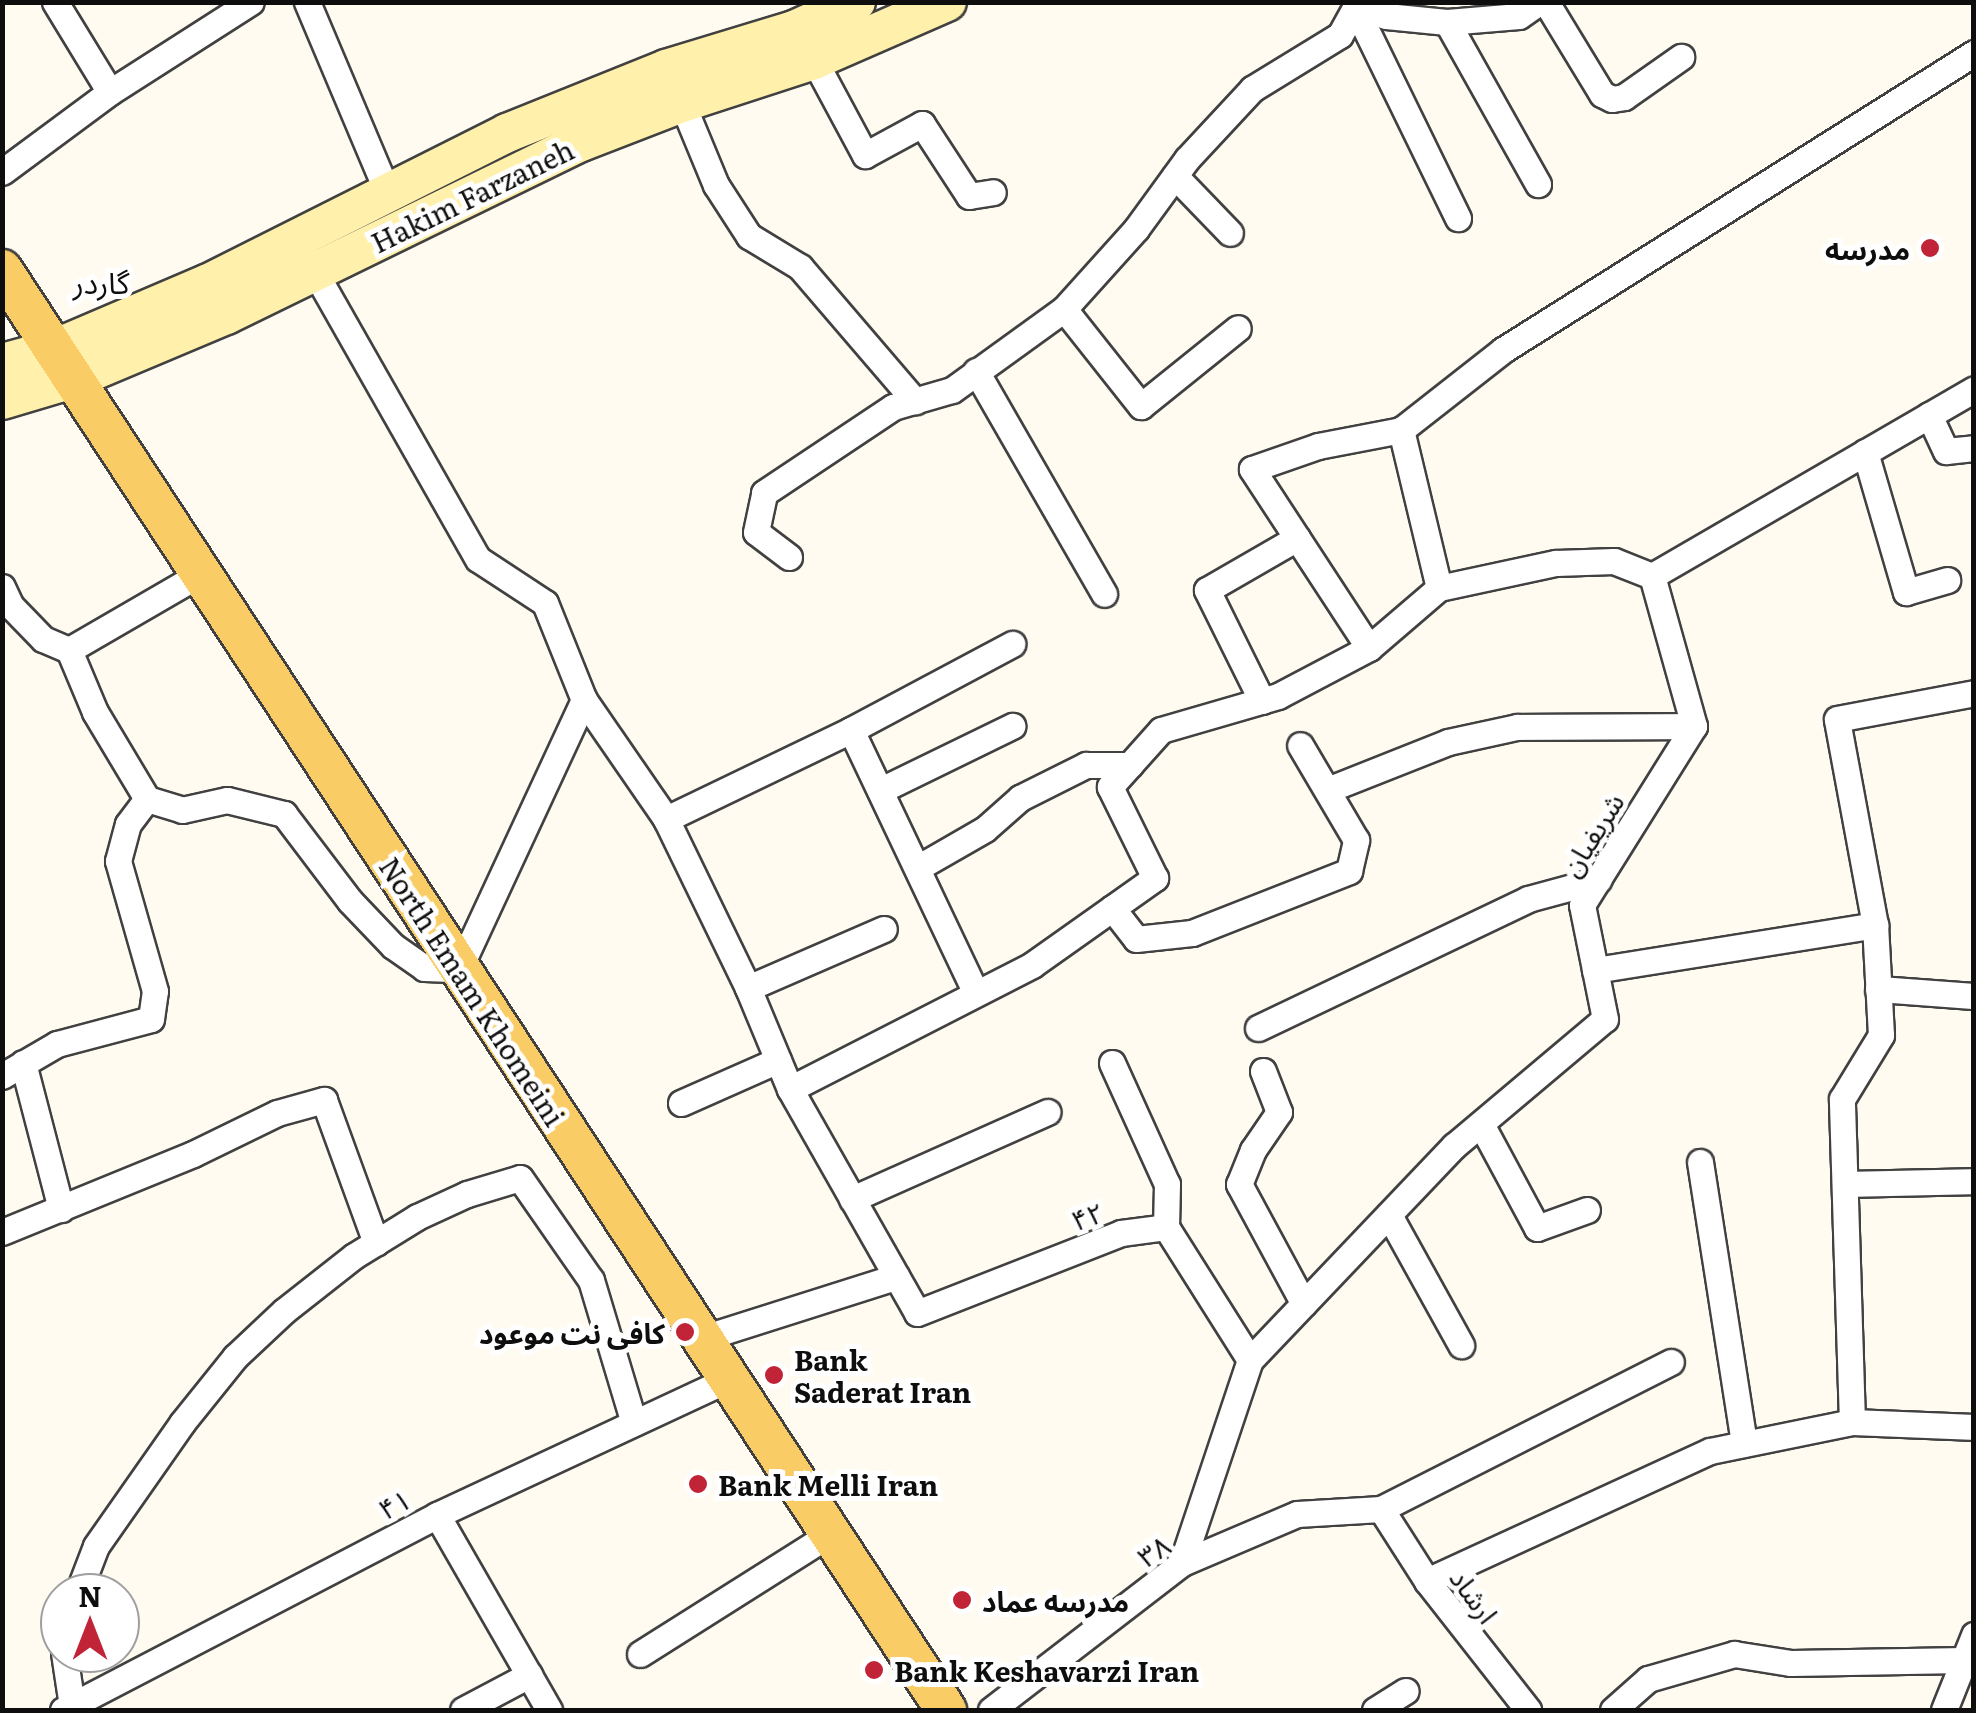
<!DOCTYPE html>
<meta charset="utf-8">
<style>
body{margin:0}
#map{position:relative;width:1976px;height:1713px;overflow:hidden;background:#fffbf0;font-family:Literata,"Noto Sans Arabic",serif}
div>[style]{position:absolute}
.roads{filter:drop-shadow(2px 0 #414141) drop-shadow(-2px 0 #414141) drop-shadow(0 2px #414141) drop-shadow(0 -2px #414141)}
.street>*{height:25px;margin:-12.5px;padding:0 12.5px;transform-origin:12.5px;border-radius:12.5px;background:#fff}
.secondary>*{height:38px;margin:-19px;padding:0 19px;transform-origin:19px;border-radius:19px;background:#fff0ab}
.primary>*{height:40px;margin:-20px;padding:0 20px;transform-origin:20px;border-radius:20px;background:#f9cc65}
.dots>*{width:28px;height:28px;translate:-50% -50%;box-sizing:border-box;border:5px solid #fff;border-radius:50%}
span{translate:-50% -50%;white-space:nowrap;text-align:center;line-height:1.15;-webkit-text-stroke:10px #fff;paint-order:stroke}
.street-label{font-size:28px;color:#0e0e0e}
.poi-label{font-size:28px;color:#0e0e0e;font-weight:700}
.right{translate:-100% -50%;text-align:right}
.left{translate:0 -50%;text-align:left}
.neighbourhood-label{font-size:30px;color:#0e0e0e}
.frame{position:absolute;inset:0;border:5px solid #0e0e0e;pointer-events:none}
.north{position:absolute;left:40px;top:1573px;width:100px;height:100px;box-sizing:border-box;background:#fff;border:2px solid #9f9f9f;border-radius:50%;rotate:0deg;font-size:28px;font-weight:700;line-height:40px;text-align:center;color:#0e0e0e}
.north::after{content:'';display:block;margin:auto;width:35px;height:45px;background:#c02436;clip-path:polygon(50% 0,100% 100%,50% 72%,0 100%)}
</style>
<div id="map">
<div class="roads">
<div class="street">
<div style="left:55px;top:2px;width:105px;rotate:58.6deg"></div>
<div style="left:307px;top:2px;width:211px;rotate:67.1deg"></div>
<div style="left:1546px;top:2px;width:108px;rotate:58.7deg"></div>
<div style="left:1602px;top:94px;width:11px;rotate:27deg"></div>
<div style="left:1612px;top:99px;width:12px;rotate:-9deg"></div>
<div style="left:1624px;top:97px;width:70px;rotate:-35.1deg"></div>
<div style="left:1355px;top:7px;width:235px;rotate:64deg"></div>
<div style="left:1355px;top:7px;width:32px;rotate:16deg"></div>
<div style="left:1386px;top:16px;width:61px;rotate:5.6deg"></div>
<div style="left:1447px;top:22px;width:72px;rotate:-4.8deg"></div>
<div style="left:1519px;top:16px;width:24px;rotate:-35deg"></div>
<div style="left:1447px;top:22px;width:186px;rotate:60.7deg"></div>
<div style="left:814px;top:60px;width:108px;rotate:61.8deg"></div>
<div style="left:865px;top:155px;width:65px;rotate:-28.5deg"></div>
<div style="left:922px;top:124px;width:86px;rotate:56.9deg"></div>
<div style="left:969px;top:196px;width:24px;rotate:-9deg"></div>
<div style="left:682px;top:103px;width:89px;rotate:67.5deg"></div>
<div style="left:716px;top:185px;width:61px;rotate:57.1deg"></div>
<div style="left:749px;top:236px;width:60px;rotate:31.3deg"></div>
<div style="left:800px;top:267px;width:177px;rotate:49.4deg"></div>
<div style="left:2px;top:172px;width:134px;rotate:-36.5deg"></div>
<div style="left:110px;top:92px;width:167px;rotate:-32.6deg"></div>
<div style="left:1175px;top:176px;width:79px;rotate:46deg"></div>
<div style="left:308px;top:260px;width:344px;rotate:60.4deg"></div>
<div style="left:478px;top:559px;width:80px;rotate:33.3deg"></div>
<div style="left:545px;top:603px;width:105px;rotate:68.1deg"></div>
<div style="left:584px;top:700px;width:145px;rotate:55.4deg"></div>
<div style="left:666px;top:819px;width:188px;rotate:64.1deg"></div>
<div style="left:748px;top:988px;width:109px;rotate:67.4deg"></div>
<div style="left:790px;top:1089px;width:257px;rotate:60.4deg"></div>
<div style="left:917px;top:1313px;width:219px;rotate:-21.4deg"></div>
<div style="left:1121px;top:1233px;width:45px;rotate:-7.6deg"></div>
<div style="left:1166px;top:1227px;width:157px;rotate:57.7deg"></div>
<div style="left:1064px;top:309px;width:124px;rotate:51.6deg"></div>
<div style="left:1141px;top:406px;width:124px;rotate:-38.8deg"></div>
<div style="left:976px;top:371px;width:257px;rotate:60.1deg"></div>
<div style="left:1929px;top:415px;width:40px;rotate:65deg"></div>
<div style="left:1946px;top:451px;width:28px;rotate:-6deg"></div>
<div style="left:1865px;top:452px;width:146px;rotate:73.7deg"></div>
<div style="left:1906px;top:592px;width:43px;rotate:-16.3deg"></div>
<div style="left:789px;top:557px;width:41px;rotate:-142.9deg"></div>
<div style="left:756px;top:532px;width:40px;rotate:-78deg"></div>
<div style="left:764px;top:493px;width:155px;rotate:-33.7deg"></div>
<div style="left:893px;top:407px;width:61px;rotate:-16.1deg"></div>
<div style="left:952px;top:390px;width:138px;rotate:-35.9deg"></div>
<div style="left:1064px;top:309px;width:108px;rotate:-48deg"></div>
<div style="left:1136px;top:229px;width:87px;rotate:-53.9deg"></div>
<div style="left:1187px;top:159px;width:96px;rotate:-47.1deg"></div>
<div style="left:1252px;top:89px;width:103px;rotate:-31.5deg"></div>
<div style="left:1340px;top:35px;width:38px;rotate:-61deg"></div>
<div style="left:2px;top:587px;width:21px;rotate:65deg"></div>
<div style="left:11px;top:606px;width:46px;rotate:45.9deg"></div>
<div style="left:43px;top:639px;width:28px;rotate:23deg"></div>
<div style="left:69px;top:650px;width:67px;rotate:67.2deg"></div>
<div style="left:95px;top:712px;width:101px;rotate:59.1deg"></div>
<div style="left:147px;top:799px;width:37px;rotate:17deg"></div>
<div style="left:182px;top:810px;width:46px;rotate:-12.5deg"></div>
<div style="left:227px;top:800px;width:59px;rotate:13.8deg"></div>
<div style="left:284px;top:814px;width:109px;rotate:52.8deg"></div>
<div style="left:350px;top:901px;width:62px;rotate:46.3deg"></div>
<div style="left:393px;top:946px;width:38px;rotate:35deg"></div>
<div style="left:424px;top:968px;width:35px;rotate:2deg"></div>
<div style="left:459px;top:969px;width:297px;rotate:-65.1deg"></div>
<div style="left:1439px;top:588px;width:120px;rotate:-12.1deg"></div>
<div style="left:1556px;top:563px;width:58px;rotate:-2deg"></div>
<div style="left:1614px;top:561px;width:41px;rotate:21.5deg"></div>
<div style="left:1369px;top:648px;width:214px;rotate:-123.2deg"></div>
<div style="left:1252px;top:469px;width:70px;rotate:-19.2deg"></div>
<div style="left:1318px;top:446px;width:85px;rotate:-10.9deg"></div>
<div style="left:69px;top:650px;width:151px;rotate:-30.1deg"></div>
<div style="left:1262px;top:701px;width:124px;rotate:-116.4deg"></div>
<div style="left:1207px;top:590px;width:104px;rotate:-30deg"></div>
<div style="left:851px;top:730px;width:291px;rotate:64.6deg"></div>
<div style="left:883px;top:789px;width:144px;rotate:-26deg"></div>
<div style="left:1327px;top:790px;width:130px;rotate:-21.6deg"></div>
<div style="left:1448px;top:742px;width:71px;rotate:-12.3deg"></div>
<div style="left:1517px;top:727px;width:177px;rotate:-0.3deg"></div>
<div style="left:666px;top:819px;width:205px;rotate:-25.7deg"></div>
<div style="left:851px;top:730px;width:183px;rotate:-28.1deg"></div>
<div style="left:919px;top:867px;width:76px;rotate:-29.9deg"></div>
<div style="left:985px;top:829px;width:47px;rotate:-41.5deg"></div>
<div style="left:1020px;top:798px;width:74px;rotate:-26.6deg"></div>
<div style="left:1086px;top:765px;width:44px"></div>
<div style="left:1112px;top:908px;width:39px;rotate:52deg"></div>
<div style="left:1136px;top:939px;width:56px;rotate:-6.1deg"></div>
<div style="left:1192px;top:933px;width:169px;rotate:-21.5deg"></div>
<div style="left:1349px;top:871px;width:32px;rotate:-77deg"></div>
<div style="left:1356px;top:840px;width:110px;rotate:-120.5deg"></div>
<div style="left:1595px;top:970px;width:284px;rotate:-9.1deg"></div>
<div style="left:748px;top:988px;width:148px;rotate:-23.5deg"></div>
<div style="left:1878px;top:989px;width:96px;rotate:4.2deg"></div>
<div style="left:1258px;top:1028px;width:299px;rotate:-25.5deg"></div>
<div style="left:1528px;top:899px;width:73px;rotate:-15.2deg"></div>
<div style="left:23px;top:1063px;width:151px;rotate:75.4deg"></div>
<div style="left:1112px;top:1063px;width:133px;rotate:65.6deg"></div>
<div style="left:1167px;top:1184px;width:43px;rotate:91.3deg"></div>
<div style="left:1263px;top:1071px;width:44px;rotate:68.7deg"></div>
<div style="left:1279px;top:1112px;width:46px;rotate:124.4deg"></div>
<div style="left:1253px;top:1150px;width:37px;rotate:112deg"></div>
<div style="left:1239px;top:1184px;width:136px;rotate:61.6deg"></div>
<div style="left:2px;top:1076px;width:64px;rotate:-30.2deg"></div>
<div style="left:57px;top:1044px;width:97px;rotate:-14.9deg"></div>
<div style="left:151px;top:1019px;width:28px;rotate:-82deg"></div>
<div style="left:155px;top:991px;width:135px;rotate:-105.9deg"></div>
<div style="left:118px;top:861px;width:38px;rotate:-75deg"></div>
<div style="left:128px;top:824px;width:31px;rotate:-53deg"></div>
<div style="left:790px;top:1089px;width:272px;rotate:-27.1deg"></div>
<div style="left:1032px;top:965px;width:151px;rotate:-35.3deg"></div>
<div style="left:1155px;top:878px;width:102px;rotate:-116.3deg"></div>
<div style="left:1110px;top:787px;width:76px;rotate:-48.2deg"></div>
<div style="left:1161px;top:730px;width:122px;rotate:-16.2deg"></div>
<div style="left:1278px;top:696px;width:103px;rotate:-27.8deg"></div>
<div style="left:1369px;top:648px;width:92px;rotate:-40.6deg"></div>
<div style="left:1439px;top:588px;width:163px;rotate:-103.5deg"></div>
<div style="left:1401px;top:430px;width:130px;rotate:-38.1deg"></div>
<div style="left:1503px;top:350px;width:557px;rotate:-32.23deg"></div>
<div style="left:681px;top:1103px;width:106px;rotate:-23.9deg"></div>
<div style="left:1481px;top:1124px;width:118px;rotate:61.7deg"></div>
<div style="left:1537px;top:1228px;width:53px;rotate:-19.8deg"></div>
<div style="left:1700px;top:1162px;width:285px;rotate:81.1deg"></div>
<div style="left:1845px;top:1184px;width:129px;rotate:-1.3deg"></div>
<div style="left:852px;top:1199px;width:214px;rotate:-24deg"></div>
<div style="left:1389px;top:1215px;width:149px;rotate:61deg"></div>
<div style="left:2px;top:1232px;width:206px;rotate:-22.2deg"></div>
<div style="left:193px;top:1154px;width:93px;rotate:-26deg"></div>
<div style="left:277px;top:1113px;width:49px;rotate:-15.5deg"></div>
<div style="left:324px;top:1100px;width:152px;rotate:70deg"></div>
<div style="left:700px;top:1339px;width:206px;rotate:-17.6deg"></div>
<div style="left:1852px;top:1422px;width:122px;rotate:2.3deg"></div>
<div style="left:1381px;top:1509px;width:85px;rotate:57.4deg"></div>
<div style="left:1427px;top:1581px;width:164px;rotate:51.9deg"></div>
<div style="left:437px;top:1515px;width:225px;rotate:60.1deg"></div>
<div style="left:1182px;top:1563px;width:214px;rotate:-71.5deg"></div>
<div style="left:1250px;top:1360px;width:296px;rotate:-46.4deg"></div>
<div style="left:1454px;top:1146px;width:197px;rotate:-40.1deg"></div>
<div style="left:1605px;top:1019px;width:116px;rotate:-101.4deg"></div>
<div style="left:1582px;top:905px;width:211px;rotate:-58deg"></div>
<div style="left:1694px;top:726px;width:156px;rotate:-105.6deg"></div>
<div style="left:1652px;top:576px;width:372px;rotate:-30.1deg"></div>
<div style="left:1427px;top:1581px;width:311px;rotate:-24.7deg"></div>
<div style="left:1710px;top:1451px;width:145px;rotate:-11.5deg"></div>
<div style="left:1852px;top:1422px;width:323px;rotate:-91.8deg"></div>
<div style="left:1842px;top:1099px;width:75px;rotate:-58.6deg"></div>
<div style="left:1881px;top:1035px;width:110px;rotate:-93.1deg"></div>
<div style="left:1875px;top:925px;width:209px;rotate:-100.5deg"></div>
<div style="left:1837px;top:719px;width:139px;rotate:-10.7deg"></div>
<div style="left:78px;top:1593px;width:50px;rotate:-69deg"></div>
<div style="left:96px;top:1546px;width:150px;rotate:-55deg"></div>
<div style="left:182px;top:1423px;width:85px;rotate:-51.2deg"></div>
<div style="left:235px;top:1357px;width:67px;rotate:-43.2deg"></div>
<div style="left:284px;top:1311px;width:89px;rotate:-38.2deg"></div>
<div style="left:354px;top:1256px;width:74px;rotate:-31.8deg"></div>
<div style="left:417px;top:1217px;width:55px;rotate:-24.7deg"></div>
<div style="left:467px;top:1194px;width:55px;rotate:-16.8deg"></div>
<div style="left:520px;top:1178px;width:124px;rotate:55.2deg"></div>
<div style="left:591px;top:1280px;width:149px;rotate:73.3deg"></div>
<div style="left:64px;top:1653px;width:54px;rotate:81.4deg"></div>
<div style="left:640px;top:1654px;width:222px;rotate:-32.3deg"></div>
<div style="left:63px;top:1710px;width:422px;rotate:-27.5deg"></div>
<div style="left:437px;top:1515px;width:319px;rotate:-25deg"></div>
<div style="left:463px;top:1710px;width:75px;rotate:-27.9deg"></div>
<div style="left:991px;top:1710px;width:241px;rotate:-37.6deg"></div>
<div style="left:1182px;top:1563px;width:125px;rotate:-23.1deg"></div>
<div style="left:1297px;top:1514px;width:84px;rotate:-3.4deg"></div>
<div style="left:1381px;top:1509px;width:325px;rotate:-26.9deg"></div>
<div style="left:1375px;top:1710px;width:36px;rotate:-32deg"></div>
<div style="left:1613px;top:1710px;width:47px;rotate:-41.5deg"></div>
<div style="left:1648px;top:1679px;width:90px;rotate:-16.2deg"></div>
<div style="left:1734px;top:1654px;width:58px;rotate:9deg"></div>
<div style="left:1791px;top:1663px;width:173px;rotate:-1deg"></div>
<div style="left:1944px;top:1710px;width:81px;rotate:-68.2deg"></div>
</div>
<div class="secondary">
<div style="left:2px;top:363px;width:54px;rotate:-15.1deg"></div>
<div style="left:54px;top:349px;width:168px;rotate:-23.1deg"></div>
<div style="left:209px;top:283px;width:334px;rotate:-26.7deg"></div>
<div style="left:507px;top:133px;width:171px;rotate:-21.9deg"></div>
<div style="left:666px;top:69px;width:134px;rotate:-16.9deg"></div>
<div style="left:794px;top:30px;width:68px;rotate:-24.3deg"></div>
<div style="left:2px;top:400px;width:77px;rotate:-16.6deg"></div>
<div style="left:76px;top:378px;width:163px;rotate:-22.8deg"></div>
<div style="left:226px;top:315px;width:395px;rotate:-26deg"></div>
<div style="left:581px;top:142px;width:108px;rotate:-21.1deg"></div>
<div style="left:682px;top:103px;width:139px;rotate:-18deg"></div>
<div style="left:814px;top:60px;width:145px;rotate:-23.6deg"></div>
</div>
<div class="primary">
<div style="left:2px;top:270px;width:1722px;rotate:56.75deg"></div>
</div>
</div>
<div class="dots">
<div style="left:1930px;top:248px;background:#c02436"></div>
<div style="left:685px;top:1332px;background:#c02436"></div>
<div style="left:774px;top:1375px;background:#c02436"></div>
<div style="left:698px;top:1484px;background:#c02436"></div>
<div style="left:962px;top:1600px;background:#c02436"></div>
<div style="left:874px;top:1670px;background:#c02436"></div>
</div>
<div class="street-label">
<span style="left:472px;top:195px;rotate:-26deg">Hakim Farzaneh</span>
<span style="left:1591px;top:834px;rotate:-58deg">شریفیان</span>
<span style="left:473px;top:991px;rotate:57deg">North Emam Khomeini</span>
<span style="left:1087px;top:1215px;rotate:-20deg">۴۲</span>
<span style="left:394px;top:1503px;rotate:-27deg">۴۱</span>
<span style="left:1153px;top:1550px;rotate:-34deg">۳۸</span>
<span style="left:1475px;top:1595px;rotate:54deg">ارشاد</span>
</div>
<div class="poi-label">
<span class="right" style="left:1910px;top:248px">مدرسه</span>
<span class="right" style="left:665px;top:1332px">کافی نت موعود</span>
<span class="left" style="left:794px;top:1375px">Bank<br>Saderat Iran</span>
<span class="left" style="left:718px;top:1484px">Bank Melli Iran</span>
<span class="left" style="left:982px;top:1600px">مدرسه عماد</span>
<span class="left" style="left:894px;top:1670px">Bank Keshavarzi Iran</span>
</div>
<div class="neighbourhood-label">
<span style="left:101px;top:281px">گاردر</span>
</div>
<div class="frame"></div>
<div class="north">N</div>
</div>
